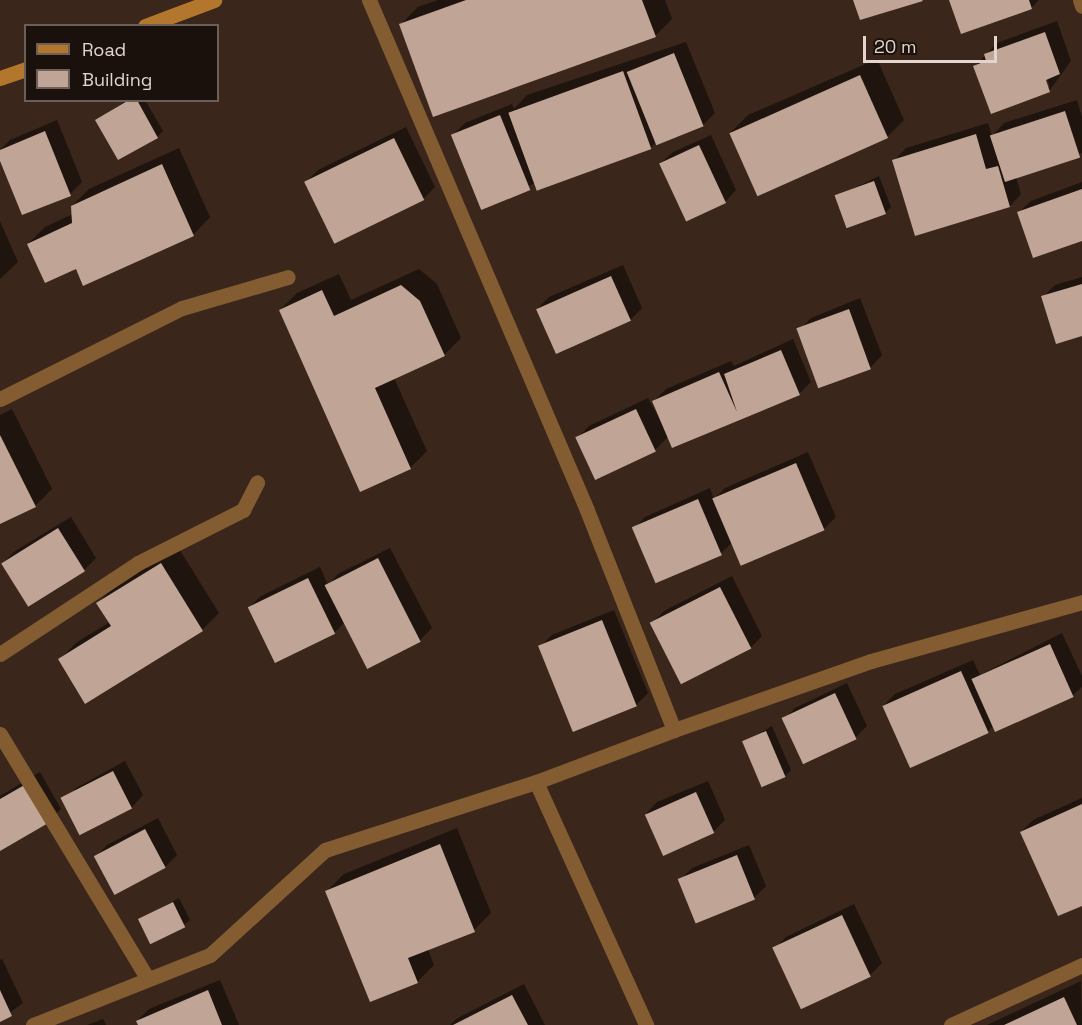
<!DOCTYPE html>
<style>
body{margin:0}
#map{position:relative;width:1082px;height:1025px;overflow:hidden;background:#3a261b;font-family:"Space Grotesk",sans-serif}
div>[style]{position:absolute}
.shadow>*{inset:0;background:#0007}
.building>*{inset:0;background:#c0a597;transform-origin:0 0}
.lane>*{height:15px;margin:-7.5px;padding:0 7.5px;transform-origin:7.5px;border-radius:7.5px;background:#835c32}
.street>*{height:15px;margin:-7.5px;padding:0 7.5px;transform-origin:7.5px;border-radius:7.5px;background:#835c32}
.secondary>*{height:15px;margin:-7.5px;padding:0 7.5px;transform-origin:7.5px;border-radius:7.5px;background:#b3762d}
span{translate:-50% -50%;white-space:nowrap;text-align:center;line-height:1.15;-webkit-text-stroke:6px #1b110c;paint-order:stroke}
.legend{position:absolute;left:24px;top:24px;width:195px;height:78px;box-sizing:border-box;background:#1b110c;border:2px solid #6b5f59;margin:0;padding:8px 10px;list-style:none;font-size:18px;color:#e3d5cd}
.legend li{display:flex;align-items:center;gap:12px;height:30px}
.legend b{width:30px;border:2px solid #6b5f59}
.scale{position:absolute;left:863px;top:36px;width:134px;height:27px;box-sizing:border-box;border:3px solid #e3d5cd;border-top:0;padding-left:8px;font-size:18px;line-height:21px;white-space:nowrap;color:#e3d5cd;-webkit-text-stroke:4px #1b110c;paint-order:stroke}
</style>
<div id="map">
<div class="shadow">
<div style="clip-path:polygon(438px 0,665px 0,672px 19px,655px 36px,401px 24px,418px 7px)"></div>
<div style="clip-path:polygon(951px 0,1039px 0,1031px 8px)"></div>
<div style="clip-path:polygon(evenodd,1057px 21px,1071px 61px,1049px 91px,975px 66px,997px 43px,1057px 21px,1045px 72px,1050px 87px,1047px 87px,1045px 72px)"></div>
<div style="clip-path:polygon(686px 42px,715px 113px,703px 125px,657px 141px,650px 148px,535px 183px,482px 207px,453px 135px,465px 123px,512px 104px,514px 109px,527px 95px)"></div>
<div style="clip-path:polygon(877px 59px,904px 120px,887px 137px,731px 132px,748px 115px)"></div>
<div style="clip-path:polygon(127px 100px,145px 100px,163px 131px,157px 137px,97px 120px)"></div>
<div style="clip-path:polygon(1077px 100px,1082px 117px,1082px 153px,1016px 177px,1021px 194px,1010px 206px,894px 160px,906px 148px,988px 123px,992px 136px,1004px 123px)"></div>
<div style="clip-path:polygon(57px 120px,82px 182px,70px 194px,0 157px,0 150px,10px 140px)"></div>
<div style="clip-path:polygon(406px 127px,435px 187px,423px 199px,306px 182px,318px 170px)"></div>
<div style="clip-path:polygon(711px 135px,736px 190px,725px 202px,661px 163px,673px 152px)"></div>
<div style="clip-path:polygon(179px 148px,210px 217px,193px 235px,76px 267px,28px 244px,45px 227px,73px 214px,72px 206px,89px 189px)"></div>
<div style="clip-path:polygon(879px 176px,891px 207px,885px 213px,836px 197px)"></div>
<div style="clip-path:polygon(1082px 182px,1082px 240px,1019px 212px,1031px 201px)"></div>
<div style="clip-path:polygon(0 221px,18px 262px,0 279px)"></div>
<div style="clip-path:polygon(623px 265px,642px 308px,630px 320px,537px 309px,549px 297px)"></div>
<div style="clip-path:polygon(419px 269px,437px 284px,461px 338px,444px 355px,394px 378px,427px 451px,410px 468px,280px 310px,297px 293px,339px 274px,351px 300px)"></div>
<div style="clip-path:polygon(1082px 277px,1082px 335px,1043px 297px,1055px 285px)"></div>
<div style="clip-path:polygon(860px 298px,882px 355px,871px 367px,821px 386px,799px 330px,811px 318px)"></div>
<div style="clip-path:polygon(793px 339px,811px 382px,799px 394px,669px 436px,655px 450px,577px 438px,589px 426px,648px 398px,668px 435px,654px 401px,666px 389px,731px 361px,734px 366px)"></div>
<div style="clip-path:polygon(12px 409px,52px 489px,35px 506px,0 523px,0 415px)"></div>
<div style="clip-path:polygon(808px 452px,836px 517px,824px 529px,732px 543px,721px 553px,634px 529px,645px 517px,710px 488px,714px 499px,725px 488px)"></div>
<div style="clip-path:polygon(71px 517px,96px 558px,84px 570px,3px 563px,15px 551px)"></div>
<div style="clip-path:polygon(178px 547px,219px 613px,202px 630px,60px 659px,77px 642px,110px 622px,98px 603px,115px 586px)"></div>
<div style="clip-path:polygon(390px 548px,432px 628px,420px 640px,368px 667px,345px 622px,334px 633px,249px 607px,261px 596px,320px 567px,328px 585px,338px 574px)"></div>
<div style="clip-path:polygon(732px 576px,762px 636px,750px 648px,682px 683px,652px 623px,664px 611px)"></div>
<div style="clip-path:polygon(614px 610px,648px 693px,636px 705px,540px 647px,552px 635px)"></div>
<div style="clip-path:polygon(1062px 633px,1082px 676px,1082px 687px,1073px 695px,998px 730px,995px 724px,987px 732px,883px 706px,895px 694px,973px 660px,980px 675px)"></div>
<div style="clip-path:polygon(847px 683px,867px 726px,855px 738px,803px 762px,783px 720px,795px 708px)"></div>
<div style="clip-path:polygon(772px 726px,791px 770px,785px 776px,744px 742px)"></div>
<div style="clip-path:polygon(125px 761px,143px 795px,132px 807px,82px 834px,64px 800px,76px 788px)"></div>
<div style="clip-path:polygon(40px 772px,61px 809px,49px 820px,0 849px,0 796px)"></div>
<div style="clip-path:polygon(708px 781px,725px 820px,713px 832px,646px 814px,657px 802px)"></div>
<div style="clip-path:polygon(1082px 798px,1082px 904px,1021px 832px,1033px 820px)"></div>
<div style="clip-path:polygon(158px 818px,177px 855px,165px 867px,96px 857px,107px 845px)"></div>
<div style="clip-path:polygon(457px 828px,491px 913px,474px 930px,428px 949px,434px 965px,417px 982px,327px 891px,344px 874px)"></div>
<div style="clip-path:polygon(749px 845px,766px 886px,754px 898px,680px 880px,692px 868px)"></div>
<div style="clip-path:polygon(179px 898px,190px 920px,184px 925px,140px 919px)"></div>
<div style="clip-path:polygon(854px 904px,882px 963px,870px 975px,774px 949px,786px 937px)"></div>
<div style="clip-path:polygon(2px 959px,23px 1003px,0 1020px,0 960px)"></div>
<div style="clip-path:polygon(220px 980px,239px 1025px,139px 1025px,137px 1021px,149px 1009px)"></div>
<div style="clip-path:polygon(1081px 981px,1082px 1025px,987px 1025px)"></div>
<div style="clip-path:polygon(524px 984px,545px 1025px,450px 1025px,456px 1019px)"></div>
<div style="clip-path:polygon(103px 1019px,106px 1025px,87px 1025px)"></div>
</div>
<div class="building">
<div style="clip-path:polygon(466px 0,642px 0,656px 37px,433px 117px,399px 24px)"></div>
<div style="clip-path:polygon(853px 0,922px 0,923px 1px,860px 20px)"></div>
<div style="clip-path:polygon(949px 0,1029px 0,1032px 9px,961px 34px)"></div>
<div style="clip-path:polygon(1045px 32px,1060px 74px,1046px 80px,1050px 92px,991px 114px,973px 66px,986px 61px,984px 54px)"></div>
<div style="left:674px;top:53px;width:79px;height:51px;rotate:68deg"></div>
<div style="left:623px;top:71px;width:83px;height:122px;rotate:70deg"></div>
<div style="left:860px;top:75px;width:69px;height:143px;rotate:66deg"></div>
<div style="clip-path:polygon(129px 100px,137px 100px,158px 138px,118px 160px,95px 120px)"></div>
<div style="left:1065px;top:111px;width:49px;height:79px;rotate:72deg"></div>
<div style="left:500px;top:115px;width:81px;height:53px;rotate:68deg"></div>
<div style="clip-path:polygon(45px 131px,71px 196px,22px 215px,0 161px,0 150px)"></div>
<div style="clip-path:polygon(976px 134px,986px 169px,998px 166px,1010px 207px,915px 236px,892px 160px)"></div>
<div style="left:394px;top:138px;width:69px;height:100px;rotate:64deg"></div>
<div style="left:699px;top:145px;width:64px;height:44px;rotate:65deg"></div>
<div style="clip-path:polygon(162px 164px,194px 236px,83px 286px,76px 269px,45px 283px,27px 244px,72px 223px,71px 206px)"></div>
<div style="left:874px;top:181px;width:35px;height:42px;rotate:70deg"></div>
<div style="clip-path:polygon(1082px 189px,1082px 241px,1033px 258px,1017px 212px)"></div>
<div style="left:611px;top:276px;width:49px;height:82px;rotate:66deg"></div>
<div style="clip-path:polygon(1082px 284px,1082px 336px,1056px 344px,1041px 296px)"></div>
<div style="clip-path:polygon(401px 285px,420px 301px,445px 356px,375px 388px,411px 469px,360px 492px,279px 310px,322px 290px,334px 316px)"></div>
<div style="left:849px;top:309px;width:64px;height:56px;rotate:70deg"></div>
<div style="clip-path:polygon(781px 350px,800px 395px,672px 448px,652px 401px,719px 372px,737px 412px,724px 374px)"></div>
<div style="left:636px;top:409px;width:47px;height:67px;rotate:65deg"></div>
<div style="clip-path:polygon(0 435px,36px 507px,0 524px)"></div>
<div style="left:796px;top:463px;width:73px;height:91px;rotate:67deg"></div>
<div style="left:698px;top:499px;width:61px;height:72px;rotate:67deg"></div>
<div style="left:58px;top:528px;width:51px;height:67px;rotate:58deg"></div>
<div style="left:378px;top:558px;width:94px;height:60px;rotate:63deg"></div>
<div style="clip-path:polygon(161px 563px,203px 631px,85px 704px,58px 659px,111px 626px,96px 603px)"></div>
<div style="left:308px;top:578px;width:62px;height:67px;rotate:64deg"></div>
<div style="left:720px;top:587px;width:69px;height:79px;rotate:63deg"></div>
<div style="left:602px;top:620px;width:93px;height:69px;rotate:68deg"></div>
<div style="left:1050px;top:644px;width:58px;height:86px;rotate:66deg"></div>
<div style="left:961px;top:671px;width:68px;height:86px;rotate:66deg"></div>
<div style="left:835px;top:693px;width:51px;height:59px;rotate:65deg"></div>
<div style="left:766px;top:731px;width:50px;height:26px;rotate:67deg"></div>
<div style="left:113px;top:771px;width:42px;height:59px;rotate:63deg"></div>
<div style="clip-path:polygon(28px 783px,50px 822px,0 851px,0 799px)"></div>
<div style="left:696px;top:792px;width:45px;height:56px;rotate:66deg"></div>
<div style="clip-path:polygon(1082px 804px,1082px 906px,1058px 916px,1020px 832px)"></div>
<div style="left:145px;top:829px;width:44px;height:58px;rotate:62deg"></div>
<div style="clip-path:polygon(440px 844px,475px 932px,408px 958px,418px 983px,370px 1002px,325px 891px)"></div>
<div style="left:737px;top:855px;width:48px;height:64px;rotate:68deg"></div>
<div style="left:173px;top:902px;width:28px;height:39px;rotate:64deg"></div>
<div style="left:842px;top:915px;width:68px;height:77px;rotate:65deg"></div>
<div style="clip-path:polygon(0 990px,12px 1016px,0 1022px)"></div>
<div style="clip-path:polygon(208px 990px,222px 1025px,138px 1025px,136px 1021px)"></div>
<div style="clip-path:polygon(512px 995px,528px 1025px,453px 1025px)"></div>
<div style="clip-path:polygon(1064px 997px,1077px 1025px,1004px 1025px)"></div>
</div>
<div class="lane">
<div style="left:0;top:399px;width:203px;rotate:-26.6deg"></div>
<div style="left:182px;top:308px;width:110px;rotate:-16.3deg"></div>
<div style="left:0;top:654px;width:165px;rotate:-33.4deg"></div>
<div style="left:138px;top:563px;width:118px;rotate:-26.8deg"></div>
<div style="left:243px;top:510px;width:31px;rotate:-63deg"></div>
<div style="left:0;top:734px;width:286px;rotate:58.9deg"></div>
<div style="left:536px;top:782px;width:267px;rotate:65.6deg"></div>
<div style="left:33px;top:1025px;width:190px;rotate:-21.6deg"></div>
<div style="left:210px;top:955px;width:156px;rotate:-42.4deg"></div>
<div style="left:325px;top:850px;width:222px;rotate:-17.9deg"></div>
<div style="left:536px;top:782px;width:147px;rotate:-20.6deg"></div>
<div style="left:674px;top:730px;width:237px;rotate:-111.6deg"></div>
<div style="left:587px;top:510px;width:555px;rotate:-113.14deg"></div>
</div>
<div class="street">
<div style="left:1080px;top:0;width:6px;rotate:72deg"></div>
<div style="left:674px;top:730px;width:209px;rotate:-19.3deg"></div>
<div style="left:871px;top:661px;width:219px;rotate:-15.6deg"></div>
<div style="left:951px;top:1025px;width:144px;rotate:-24.6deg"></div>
</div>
<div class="secondary">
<div style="left:145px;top:26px;width:74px;rotate:-20.6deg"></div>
<div style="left:0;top:78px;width:28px;rotate:-19deg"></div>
</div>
<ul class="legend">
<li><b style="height:8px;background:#b3762d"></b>Road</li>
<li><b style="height:16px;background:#c0a597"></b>Building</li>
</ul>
<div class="scale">20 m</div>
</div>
